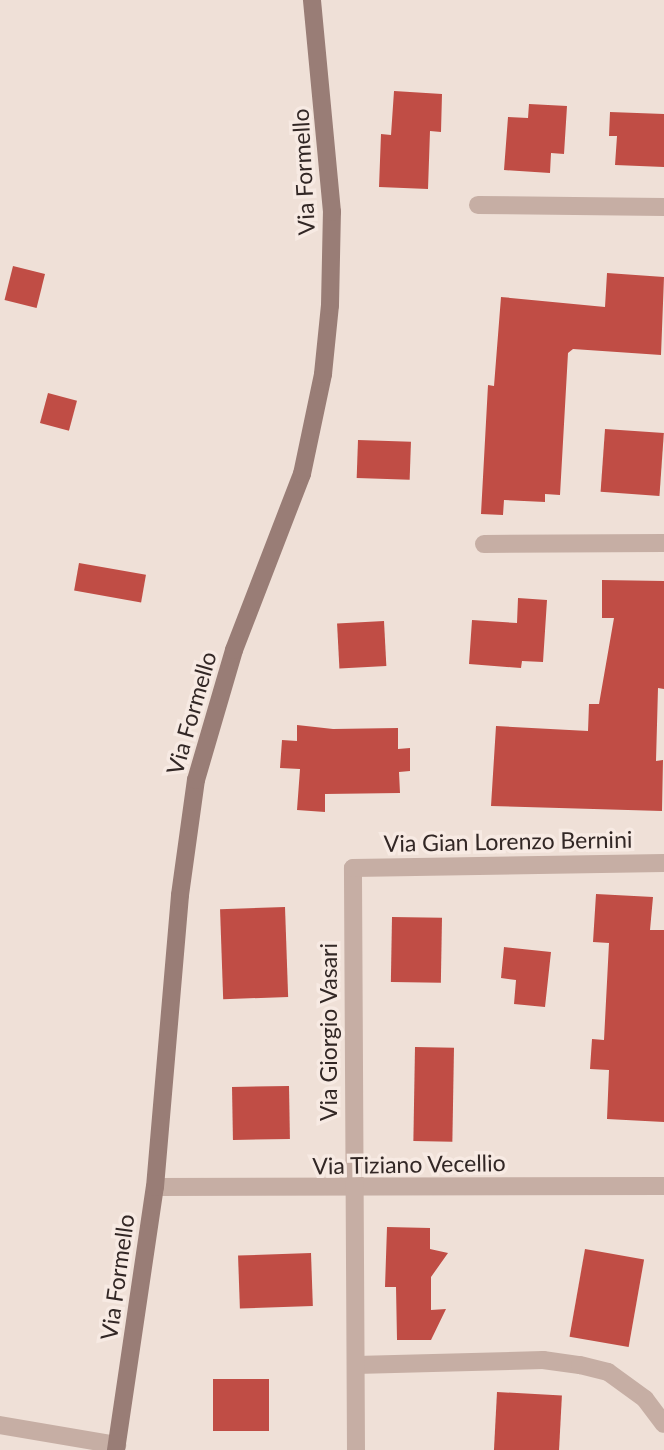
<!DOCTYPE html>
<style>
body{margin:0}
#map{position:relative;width:664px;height:1450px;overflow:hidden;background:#efe0d7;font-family:Lato,sans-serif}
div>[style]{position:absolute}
.building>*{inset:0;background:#c04d45;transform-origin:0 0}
.minor>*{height:18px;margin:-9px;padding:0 9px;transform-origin:9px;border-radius:9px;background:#c6aea4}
.secondary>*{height:18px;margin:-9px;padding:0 9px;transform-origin:9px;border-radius:9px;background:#997d76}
span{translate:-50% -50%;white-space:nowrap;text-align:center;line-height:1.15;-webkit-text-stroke:7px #f7eae3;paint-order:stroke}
.street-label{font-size:23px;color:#322725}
</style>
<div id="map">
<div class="building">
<div style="clip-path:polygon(394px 91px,442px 94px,441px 132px,430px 131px,428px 189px,379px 187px,381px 134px,391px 135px)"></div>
<div style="clip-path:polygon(529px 104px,567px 106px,564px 154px,551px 153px,550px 173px,504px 170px,508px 117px,528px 118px)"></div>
<div style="clip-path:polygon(610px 112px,664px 114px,664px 167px,615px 165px,617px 136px,609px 136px)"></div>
<div style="left:13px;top:266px;width:33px;height:35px;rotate:14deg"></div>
<div style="clip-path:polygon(607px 273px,664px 277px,661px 355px,573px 349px,568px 353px,560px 495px,545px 494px,545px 502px,504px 500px,503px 515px,481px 514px,488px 385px,494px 386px,501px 297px,605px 307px)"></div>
<div style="left:48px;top:393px;width:30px;height:31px;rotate:15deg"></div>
<div style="left:605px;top:429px;width:59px;height:63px;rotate:4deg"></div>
<div style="left:358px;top:440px;width:53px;height:38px;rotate:2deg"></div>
<div style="left:79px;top:563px;width:68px;height:28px;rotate:10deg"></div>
<div style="clip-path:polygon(602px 580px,664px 581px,664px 689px,658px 688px,656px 761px,663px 760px,662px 811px,491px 806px,496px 726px,588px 731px,589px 704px,599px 704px,614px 618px,602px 618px)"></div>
<div style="clip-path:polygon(518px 598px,547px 600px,543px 662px,522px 661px,521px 668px,469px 664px,472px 620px,517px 623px)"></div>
<div style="left:384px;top:621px;width:45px;height:47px;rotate:87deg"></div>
<div style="clip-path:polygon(297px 725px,333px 729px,398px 728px,398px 749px,410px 748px,410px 771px,399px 772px,400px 793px,325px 794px,325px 812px,297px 810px,300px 769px,280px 768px,282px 740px,297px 741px)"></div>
<div style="clip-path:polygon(596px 894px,653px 897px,650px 930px,664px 930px,664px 1122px,607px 1119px,609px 1070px,590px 1069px,592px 1039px,604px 1040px,609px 943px,593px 942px)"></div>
<div style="left:285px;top:907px;width:90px;height:65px;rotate:88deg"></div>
<div style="left:392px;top:917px;width:50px;height:65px;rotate:1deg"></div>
<div style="clip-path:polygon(504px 947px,551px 952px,545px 1007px,514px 1004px,516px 980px,501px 978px)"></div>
<div style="left:415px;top:1047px;width:39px;height:94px;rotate:1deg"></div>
<div style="left:289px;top:1086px;width:53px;height:57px;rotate:89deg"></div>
<div style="clip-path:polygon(387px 1227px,430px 1228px,430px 1249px,448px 1253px,431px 1277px,431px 1310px,446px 1309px,431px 1340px,397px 1340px,396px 1287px,385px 1287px)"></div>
<div style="left:585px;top:1249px;width:60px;height:89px;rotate:10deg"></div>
<div style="left:311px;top:1253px;width:53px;height:73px;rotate:88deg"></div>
<div style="left:213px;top:1379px;width:56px;height:52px"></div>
<div style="left:497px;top:1392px;width:65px;height:58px;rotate:3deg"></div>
</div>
<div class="minor">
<div style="left:478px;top:205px;width:186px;rotate:0.6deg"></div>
<div style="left:484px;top:544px;width:180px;rotate:-0.3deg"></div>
<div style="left:155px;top:1187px;width:509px;rotate:-0.11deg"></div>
<div style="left:356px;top:1365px;width:187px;rotate:-1.5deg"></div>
<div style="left:543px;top:1360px;width:37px;rotate:8deg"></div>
<div style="left:580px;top:1365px;width:29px;rotate:14deg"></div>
<div style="left:608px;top:1372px;width:46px;rotate:36.1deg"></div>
<div style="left:645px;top:1399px;width:31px;rotate:53deg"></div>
<div style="left:0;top:1425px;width:119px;rotate:9.7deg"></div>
<div style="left:356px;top:1450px;width:582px;rotate:-90.3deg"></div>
<div style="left:353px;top:868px;width:311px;rotate:-0.9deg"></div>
</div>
<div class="secondary">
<div style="left:116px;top:1450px;width:266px;rotate:-81.6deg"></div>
<div style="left:155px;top:1187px;width:293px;rotate:-85.1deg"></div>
<div style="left:180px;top:895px;width:116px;rotate:-82.1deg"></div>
<div style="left:196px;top:780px;width:135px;rotate:-73.7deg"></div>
<div style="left:234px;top:650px;width:189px;rotate:-68.9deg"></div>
<div style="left:302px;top:474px;width:102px;rotate:-78.1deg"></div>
<div style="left:323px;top:374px;width:69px;rotate:-84.2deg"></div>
<div style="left:330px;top:305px;width:93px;rotate:-88.8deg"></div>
<div style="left:332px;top:212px;width:213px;rotate:-95.4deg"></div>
</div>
<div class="street-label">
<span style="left:303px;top:172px;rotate:-93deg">Via Formello</span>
<span style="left:191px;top:713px;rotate:-74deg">Via Formello</span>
<span style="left:508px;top:841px;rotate:-1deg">Via Gian Lorenzo Bernini</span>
<span style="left:328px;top:1032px;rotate:-90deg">Via Giorgio Vasari</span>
<span style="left:409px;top:1164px;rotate:-1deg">Via Tiziano Vecellio</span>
<span style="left:117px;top:1277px;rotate:-82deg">Via Formello</span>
</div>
</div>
